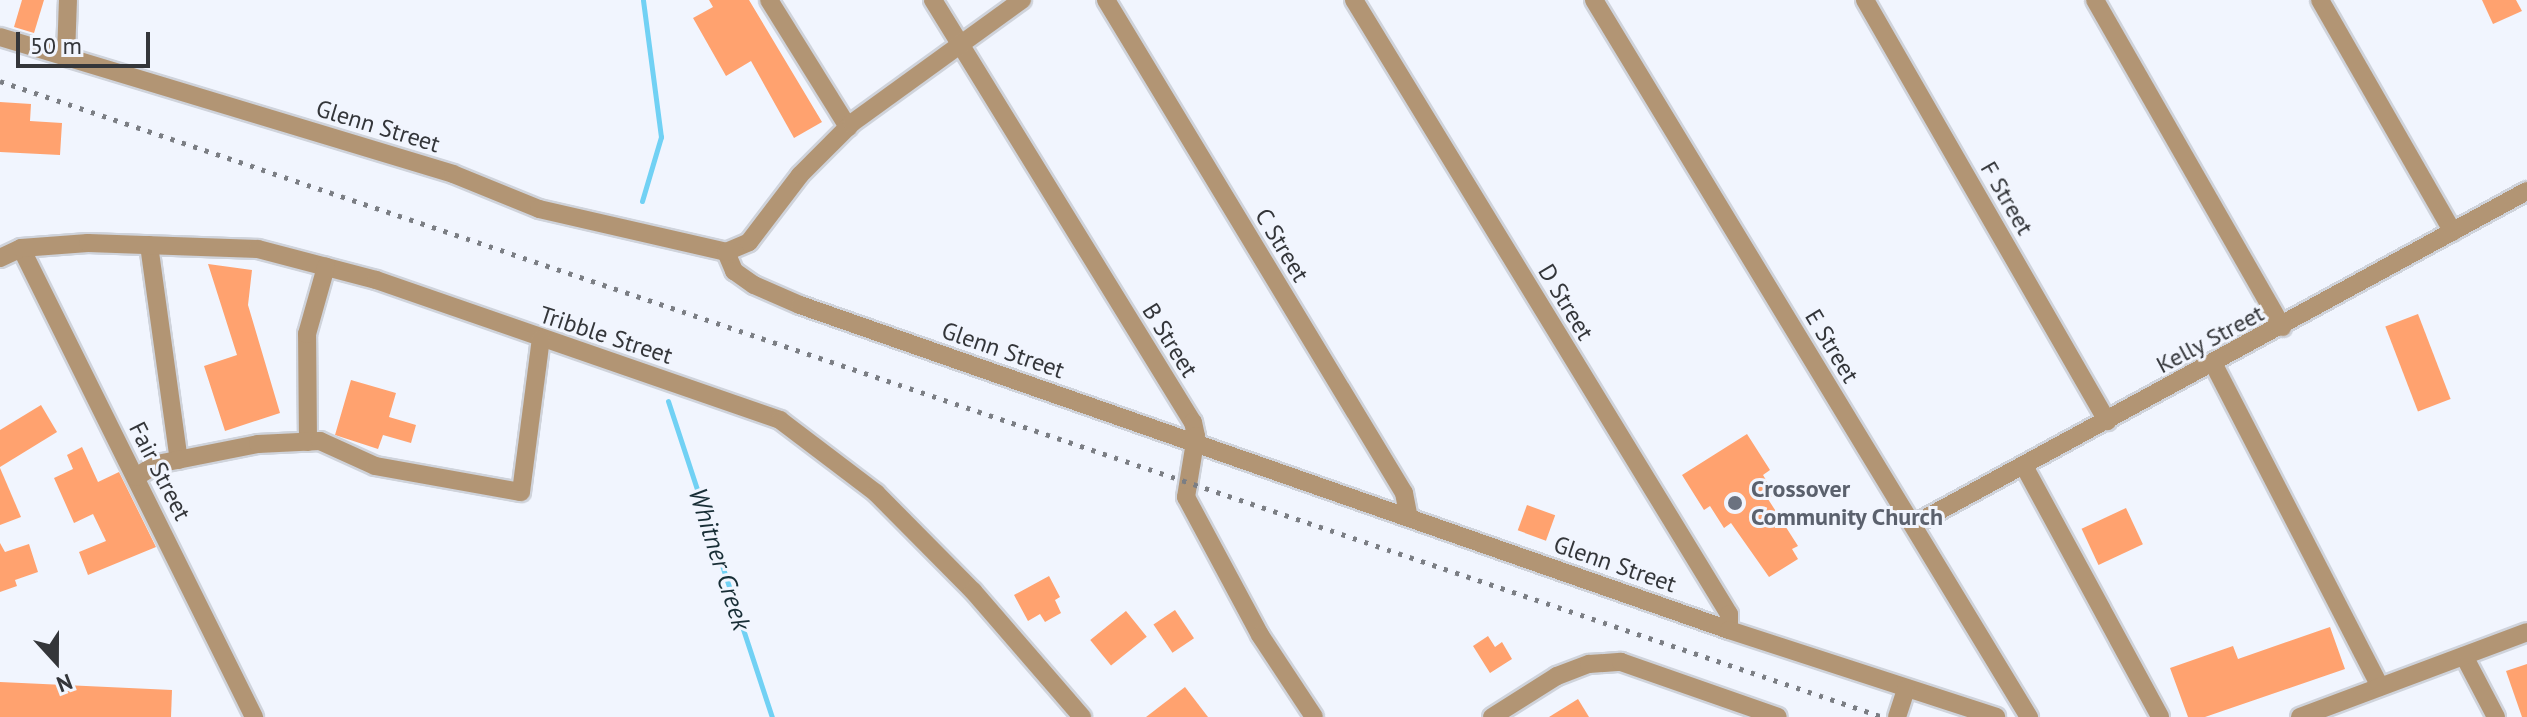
<!DOCTYPE html>
<style>
body{margin:0}
#map{position:relative;width:2527px;height:717px;overflow:hidden;background:#f1f5fe;font-family:"PT Sans",sans-serif}
div>[style]{position:absolute}
.stream>*{height:5px;margin:-2.5px;padding:0 2.5px;transform-origin:2.5px;border-radius:2.5px;background:#71d1f4}
.building>*{inset:0;background:#ffa26f;transform-origin:0 0}
.roads{filter:drop-shadow(2px 0 #cfd3db) drop-shadow(-2px 0 #cfd3db) drop-shadow(0 2px #cfd3db) drop-shadow(0 -2px #cfd3db)}
.minor>*{height:18px;margin:-9px;padding:0 9px;transform-origin:9px;border-radius:9px;background:#b29574}
.rail>*{height:5px;margin-top:-2.5px;transform-origin:0;background:repeating-linear-gradient(90deg,#7b7e84 0 4px,transparent 0 12px)}
.dots>*{width:22px;height:22px;translate:-50% -50%;box-sizing:border-box;border:4px solid #f1f5fe;border-radius:50%}
span{translate:-50% -50%;white-space:nowrap;text-align:center;line-height:1.15;-webkit-text-stroke:6px #f1f5fe;paint-order:stroke}
.street-label{font-size:24px;color:#34363a}
.worship-label{font-size:24px;color:#5b616d;font-weight:700}
.left{translate:0 -50%;text-align:left}
.water-label{font-size:26px;color:#182e36;font-style:italic}
.north{position:absolute;left:16px;top:621px;width:80px;height:80px;-webkit-text-stroke:6px #f1f5fe;paint-order:stroke;rotate:159deg;font-size:22px;font-weight:700;line-height:32px;text-align:center;color:#34363a}
.north::after{content:'';display:block;margin:auto;width:28px;height:36px;background:#34363a;clip-path:polygon(50% 0,100% 100%,50% 72%,0 100%)}
.scale{position:absolute;left:16px;top:32px;width:134px;height:36px;box-sizing:border-box;border:4px solid #34363a;border-top:0;padding-left:10px;font-size:24px;line-height:28px;white-space:nowrap;color:#34363a;-webkit-text-stroke:6px #f1f5fe;paint-order:stroke}
</style>
<div id="map">
<div class="stream">
<div style="left:642px;top:201px;width:67px;rotate:-73.5deg"></div>
<div style="left:661px;top:137px;width:138px;rotate:-97.5deg"></div>
<div style="left:668px;top:401px;width:333px;rotate:71.8deg"></div>
</div>
<div class="building">
<div style="clip-path:polygon(22px 0,44px 0,34px 33px,14px 27px)"></div>
<div style="clip-path:polygon(709px 0,749px 0,822px 122px,794px 138px,751px 61px,726px 76px,693px 18px,713px 7px)"></div>
<div style="clip-path:polygon(2482px 0,2516px 0,2522px 11px,2493px 24px)"></div>
<div style="clip-path:polygon(0 102px,31px 104px,30px 121px,62px 123px,60px 155px,0 152px)"></div>
<div style="clip-path:polygon(208px 264px,252px 270px,248px 305px,280px 413px,225px 431px,204px 366px,237px 355px)"></div>
<div style="left:2418px;top:314px;width:91px;height:35px;rotate:69deg"></div>
<div style="clip-path:polygon(351px 380px,396px 393px,389px 417px,416px 425px,411px 443px,383px 435px,378px 449px,335px 435px)"></div>
<div style="clip-path:polygon(41px 405px,57px 432px,0 467px,0 430px)"></div>
<div style="clip-path:polygon(1747px 434px,1770px 470px,1763px 475px,1775px 495px,1768px 499px,1798px 546px,1792px 549px,1798px 559px,1769px 577px,1731px 523px,1724px 528px,1710px 506px,1704px 510px,1682px 475px)"></div>
<div style="clip-path:polygon(82px 447px,98px 482px,119px 472px,156px 547px,88px 575px,79px 552px,106px 541px,93px 514px,74px 523px,54px 478px,73px 469px,67px 455px)"></div>
<div style="clip-path:polygon(0 468px,21px 517px,0 525px)"></div>
<div style="left:1527px;top:505px;width:30px;height:27px;rotate:20deg"></div>
<div style="left:2126px;top:508px;width:40px;height:49px;rotate:65deg"></div>
<div style="clip-path:polygon(0 543px,5px 552px,29px 544px,38px 572px,15px 580px,17px 586px,0 592px)"></div>
<div style="clip-path:polygon(1049px 576px,1060px 597px,1055px 600px,1061px 613px,1045px 622px,1040px 614px,1028px 621px,1014px 595px)"></div>
<div style="left:1175px;top:610px;width:34px;height:26px;rotate:56deg"></div>
<div style="left:1126px;top:611px;width:33px;height:46px;rotate:51deg"></div>
<div style="clip-path:polygon(2330px 627px,2345px 669px,2205px 717px,2188px 717px,2170px 668px,2233px 646px,2238px 659px)"></div>
<div style="clip-path:polygon(1488px 636px,1495px 647px,1502px 642px,1512px 659px,1490px 673px,1473px 646px)"></div>
<div style="clip-path:polygon(2527px 664px,2527px 717px,2522px 717px,2506px 671px)"></div>
<div style="clip-path:polygon(0 682px,172px 690px,171px 717px,0 717px)"></div>
<div style="clip-path:polygon(1185px 687px,1208px 717px,1146px 717px)"></div>
<div style="clip-path:polygon(1578px 699px,1589px 717px,1549px 717px)"></div>
</div>
<div class="roads">
<div class="minor">
<div style="left:769px;top:0;width:150px;rotate:58.1deg"></div>
<div style="left:933px;top:0;width:496px;rotate:58.4deg"></div>
<div style="left:1193px;top:422px;width:14px;rotate:78deg"></div>
<div style="left:1196px;top:436px;width:62px;rotate:99.3deg"></div>
<div style="left:1186px;top:497px;width:157px;rotate:61.8deg"></div>
<div style="left:1260px;top:635px;width:98px;rotate:56.6deg"></div>
<div style="left:1106px;top:0;width:576px;rotate:58.85deg"></div>
<div style="left:1404px;top:493px;width:25px;rotate:79deg"></div>
<div style="left:1354px;top:0;width:719px;rotate:58.59deg"></div>
<div style="left:1729px;top:614px;width:16px;rotate:90deg"></div>
<div style="left:1594px;top:0;width:839px;rotate:58.76deg"></div>
<div style="left:1865px;top:0;width:486px;rotate:60.1deg"></div>
<div style="left:2095px;top:0;width:377px;rotate:60.2deg"></div>
<div style="left:2320px;top:0;width:267px;rotate:60.2deg"></div>
<div style="left:0;top:37px;width:473px;rotate:16.8deg"></div>
<div style="left:453px;top:174px;width:93px;rotate:22.1deg"></div>
<div style="left:539px;top:209px;width:192px;rotate:12.9deg"></div>
<div style="left:66px;top:56px;width:56px;rotate:-88deg"></div>
<div style="left:149px;top:245px;width:217px;rotate:82.1deg"></div>
<div style="left:21px;top:248px;width:524px;rotate:63.58deg"></div>
<div style="left:726px;top:252px;width:21px;rotate:67deg"></div>
<div style="left:734px;top:271px;width:24px;rotate:35deg"></div>
<div style="left:754px;top:285px;width:50px;rotate:23.5deg"></div>
<div style="left:800px;top:305px;width:984px;rotate:19.28deg"></div>
<div style="left:1729px;top:630px;width:281px;rotate:18deg"></div>
<div style="left:726px;top:252px;width:25px;rotate:-23deg"></div>
<div style="left:749px;top:242px;width:84px;rotate:-52.7deg"></div>
<div style="left:800px;top:175px;width:74px;rotate:-45deg"></div>
<div style="left:852px;top:123px;width:210px;rotate:-35.9deg"></div>
<div style="left:0;top:258px;width:23px;rotate:-25deg"></div>
<div style="left:21px;top:248px;width:67px;rotate:-4.3deg"></div>
<div style="left:88px;top:243px;width:170px;rotate:2deg"></div>
<div style="left:258px;top:249px;width:122px;rotate:14.7deg"></div>
<div style="left:376px;top:280px;width:428px;rotate:19.1deg"></div>
<div style="left:780px;top:420px;width:121px;rotate:37.2deg"></div>
<div style="left:876px;top:493px;width:138px;rotate:45.3deg"></div>
<div style="left:973px;top:591px;width:167px;rotate:49.1deg"></div>
<div style="left:2214px;top:365px;width:362px;rotate:62.7deg"></div>
<div style="left:308px;top:442px;width:108px;rotate:-90.5deg"></div>
<div style="left:307px;top:334px;width:70px;rotate:-74.2deg"></div>
<div style="left:2024px;top:466px;width:285px;rotate:61.5deg"></div>
<div style="left:136px;top:477px;width:25px;rotate:-32deg"></div>
<div style="left:157px;top:464px;width:103px;rotate:-11.2deg"></div>
<div style="left:258px;top:444px;width:62px;rotate:-2.8deg"></div>
<div style="left:320px;top:441px;width:60px;rotate:24.4deg"></div>
<div style="left:375px;top:466px;width:148px;rotate:10.1deg"></div>
<div style="left:521px;top:492px;width:154px;rotate:-82.6deg"></div>
<div style="left:1913px;top:525px;width:699px;rotate:-28.55deg"></div>
<div style="left:2464px;top:656px;width:69px;rotate:62.3deg"></div>
<div style="left:1492px;top:717px;width:77px;rotate:-32.2deg"></div>
<div style="left:1557px;top:676px;width:34px;rotate:-21deg"></div>
<div style="left:1589px;top:664px;width:32px;rotate:-4deg"></div>
<div style="left:1621px;top:662px;width:166px;rotate:19.3deg"></div>
<div style="left:1897px;top:717px;width:29px;rotate:-72deg"></div>
<div style="left:2300px;top:717px;width:242px;rotate:-20.5deg"></div>
</div>
</div>
<div class="rail">
<div style="left:0;top:81px;width:1988px;rotate:18.66deg"></div>
</div>
<div class="dots">
<div style="left:1735px;top:503px;background:#6b7280"></div>
</div>
<div class="street-label">
<span style="left:378px;top:126px;rotate:17deg">Glenn Street</span>
<span style="left:2007px;top:198px;rotate:60deg">F Street</span>
<span style="left:1282px;top:245px;rotate:59deg">C Street</span>
<span style="left:1566px;top:302px;rotate:59deg">D Street</span>
<span style="left:606px;top:335px;rotate:18deg">Tribble Street</span>
<span style="left:2210px;top:339px;rotate:-28deg">Kelly Street</span>
<span style="left:1170px;top:340px;rotate:58deg">B Street</span>
<span style="left:1832px;top:346px;rotate:59deg">E Street</span>
<span style="left:1003px;top:350px;rotate:19deg">Glenn Street</span>
<span style="left:160px;top:471px;rotate:63deg">Fair Street</span>
<span style="left:1615px;top:564px;rotate:19deg">Glenn Street</span>
</div>
<div class="worship-label">
<span class="left" style="left:1751px;top:503px">Crossover<br>Community Church</span>
</div>
<div class="water-label">
<span style="left:720px;top:559px;rotate:72deg">Whitner Creek</span>
</div>
<div class="north">N</div>
<div class="scale">50 m</div>
</div>
